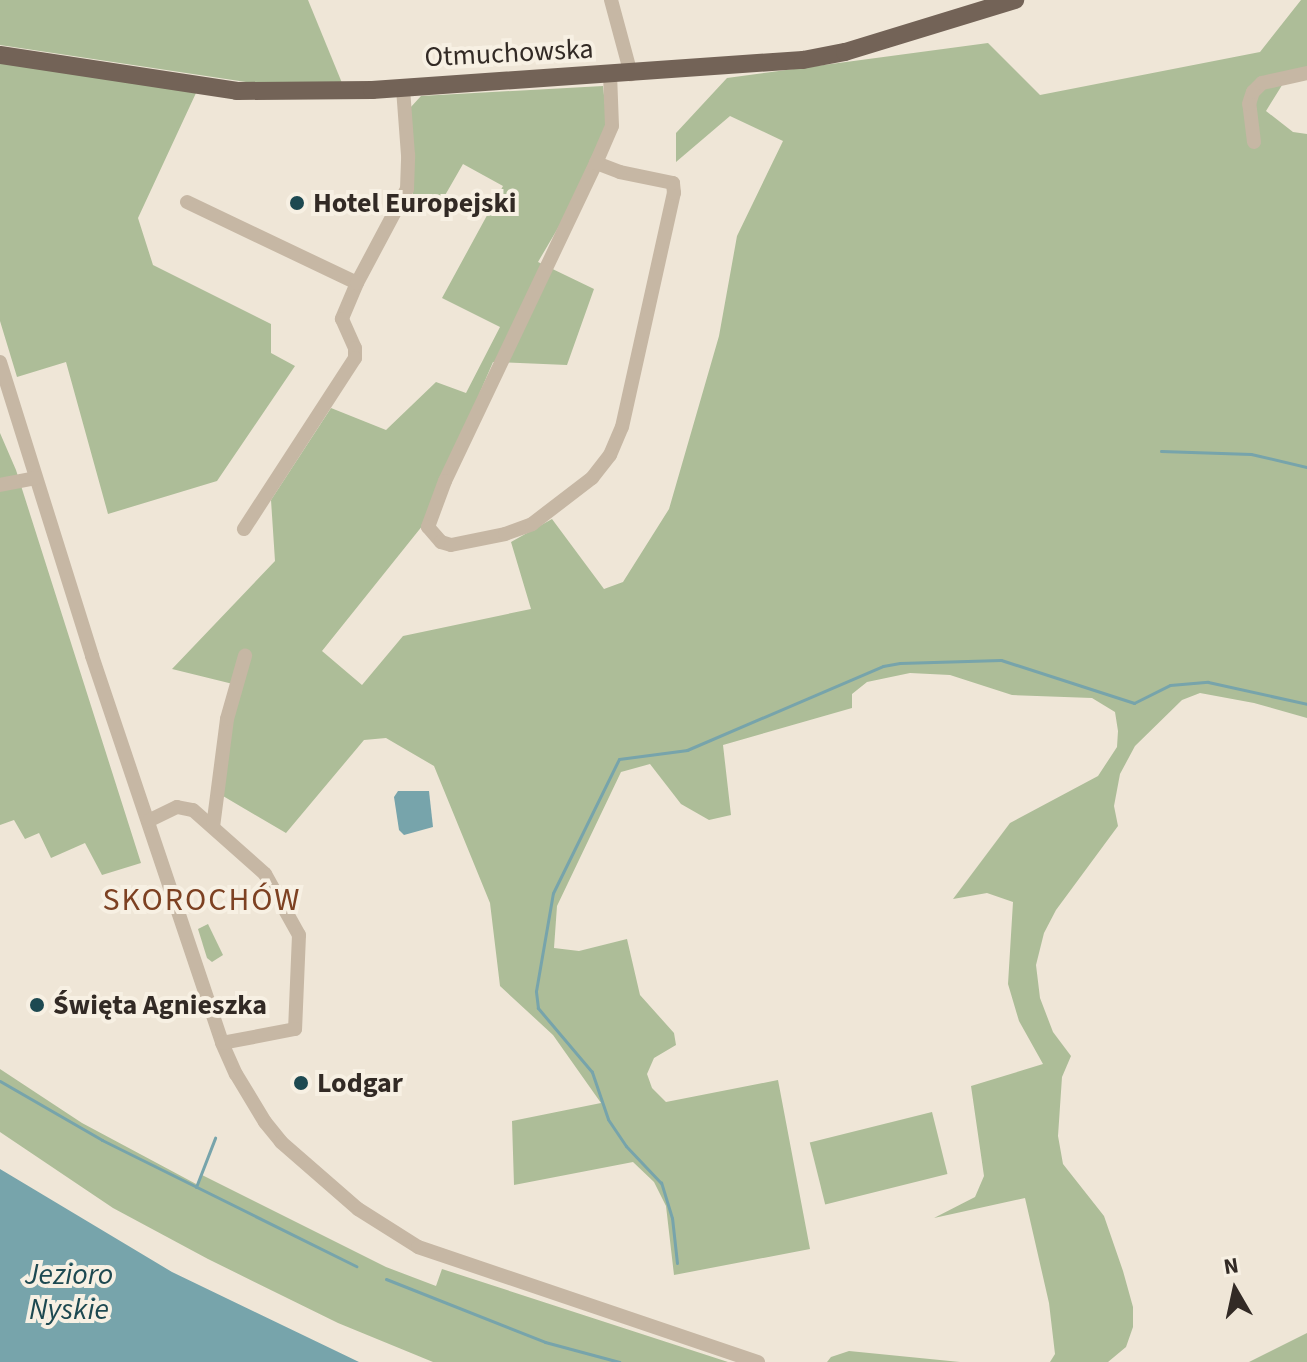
<!DOCTYPE html>
<meta charset="utf-8">
<style>
body{margin:0}
#map{position:relative;width:1307px;height:1362px;overflow:hidden;background:#efe6d7;font-family:"Source Sans 3",sans-serif}
div>[style]{position:absolute}
.green>*{inset:0;background:#adbd98;transform-origin:0 0}
.water>*{inset:0;background:#77a4ab}
.stream>*{height:3px;margin:-1.5px;padding:0 1.5px;transform-origin:1.5px;border-radius:1.5px;background:#77a4ab}
.minor>*{height:14px;margin:-7px;padding:0 7px;transform-origin:7px;border-radius:7px;background:#c6b7a4}
.major>*{height:18px;margin:-9px;padding:0 9px;transform-origin:9px;border-radius:9px;background:#736357}
.dots>*{width:22px;height:22px;translate:-50% -50%;box-sizing:border-box;border:4px solid #f7f0e3;border-radius:50%}
span{translate:-50% -50%;white-space:nowrap;text-align:center;line-height:1.15;-webkit-text-stroke:8px #f7f0e3;paint-order:stroke}
.street-label{font-size:28px;color:#322a25}
.poi-label{font-size:28px;color:#322a25;font-weight:700}
.left{translate:0 -50%;text-align:left}
.water-label{font-size:30px;color:#1d4951;font-style:italic}
.quarter-label{font-size:32px;color:#7d4122;letter-spacing:2px}
.north{position:absolute;left:1195px;top:1250px;width:80px;height:80px;-webkit-text-stroke:6px #f7f0e3;paint-order:stroke;rotate:351deg;font-size:22px;font-weight:700;line-height:32px;text-align:center;color:#322a25}
.north::after{content:'';display:block;margin:auto;width:28px;height:36px;background:#322a25;clip-path:polygon(50% 0,100% 100%,50% 72%,0 100%)}
</style>
<div id="map">
<div class="green">
<div style="clip-path:polygon(0 0,308px 0,342px 83px,273px 86px,0 45px)"></div>
<div style="clip-path:polygon(1301px 0,1307px 0,1307px 76px,1284px 82px,1266px 111px,1293px 132px,1307px 134px,1307px 718px,1254px 703px,1200px 693px,1182px 700px,1135px 746px,1120px 774px,1114px 806px,1118px 826px,1056px 910px,1044px 933px,1036px 965px,1040px 998px,1053px 1032px,1071px 1056px,1062px 1077px,1058px 1136px,1063px 1164px,1104px 1216px,1123px 1271px,1133px 1307px,1133px 1327px,1126px 1347px,1108px 1362px,1050px 1362px,1055px 1354px,1049px 1303px,1025px 1198px,934px 1218px,975px 1197px,984px 1176px,971px 1086px,1043px 1064px,1019px 1021px,1008px 984px,1013px 902px,987px 893px,953px 899px,1010px 823px,1098px 776px,1117px 747px,1118px 731px,1115px 712px,1092px 698px,1012px 695px,950px 675px,910px 673px,867px 682px,852px 694px,852px 708px,723px 745px,731px 815px,709px 820px,681px 804px,650px 764px,621px 772px,557px 906px,554px 948px,579px 951px,627px 939px,640px 995px,674px 1033px,676px 1045px,654px 1058px,647px 1074px,652px 1088px,666px 1102px,778px 1080px,810px 1249px,674px 1275px,666px 1206px,654px 1182px,633px 1162px,514px 1185px,512px 1121px,601px 1103px,553px 1035px,500px 986px,490px 903px,434px 766px,386px 738px,364px 740px,286px 833px,223px 796px,237px 685px,172px 669px,275px 561px,271px 500px,331px 408px,386px 430px,436px 382px,466px 393px,500px 327px,442px 298px,503px 186px,463px 164px,436px 211px,413px 198px,410px 108px,421px 96px,603px 86px,607px 123px,565px 216px,538px 262px,594px 289px,567px 365px,493px 362px,423px 525px,322px 651px,362px 685px,403px 636px,531px 609px,511px 542px,552px 519px,604px 589px,623px 582px,669px 509px,719px 336px,737px 236px,783px 141px,730px 116px,676px 162px,676px 133px,727px 78px,988px 43px,1040px 95px,1260px 52px)"></div>
<div style="clip-path:polygon(0 62px,196px 93px,138px 218px,153px 265px,271px 324px,271px 353px,295px 366px,217px 481px,108px 514px,66px 362px,17px 377px,0 321px)"></div>
<div style="clip-path:polygon(0 433px,16px 470px,141px 863px,102px 875px,85px 843px,51px 858px,39px 833px,25px 839px,14px 820px,0 825px)"></div>
<div style="clip-path:polygon(208px 924px,223px 955px,212px 962px,207px 958px,198px 929px)"></div>
<div style="clip-path:polygon(0 1069px,82px 1123px,198px 1185px,202px 1175px,386px 1267px,436px 1286px,442px 1269px,728px 1362px,433px 1362px,338px 1323px,208px 1259px,113px 1208px,0 1132px)"></div>
<div style="left:932px;top:1112px;width:64px;height:126px;rotate:76deg"></div>
<div style="clip-path:polygon(1307px 1333px,1307px 1362px,1249px 1362px)"></div>
<div style="clip-path:polygon(849px 1351px,960px 1362px,827px 1362px,831px 1357px)"></div>
</div>
<div class="water">
<div style="clip-path:polygon(398px 791px,429px 791px,433px 827px,404px 835px,399px 830px,394px 797px)"></div>
<div style="clip-path:polygon(0 1169px,172px 1272px,359px 1362px,0 1362px)"></div>
</div>
<div class="stream">
<div style="left:1161px;top:451px;width:90px;rotate:1.9deg"></div>
<div style="left:1251px;top:454px;width:57px;rotate:13.1deg"></div>
<div style="left:0;top:1081px;width:118px;rotate:30deg"></div>
<div style="left:102px;top:1140px;width:284px;rotate:26.4deg"></div>
<div style="left:196px;top:1187px;width:53px;rotate:-68.8deg"></div>
<div style="left:677px;top:1263px;width:45px;rotate:-96.3deg"></div>
<div style="left:672px;top:1218px;width:37px;rotate:-107deg"></div>
<div style="left:661px;top:1183px;width:51px;rotate:-133.4deg"></div>
<div style="left:626px;top:1146px;width:32px;rotate:-124deg"></div>
<div style="left:608px;top:1119px;width:50px;rotate:-108.8deg"></div>
<div style="left:592px;top:1072px;width:84px;rotate:-130.2deg"></div>
<div style="left:538px;top:1008px;width:17px;rotate:-97deg"></div>
<div style="left:536px;top:991px;width:99px;rotate:-80.2deg"></div>
<div style="left:553px;top:893px;width:149px;rotate:-63.8deg"></div>
<div style="left:619px;top:759px;width:69px;rotate:-7.5deg"></div>
<div style="left:687px;top:750px;width:213px;rotate:-23.2deg"></div>
<div style="left:883px;top:666px;width:17px;rotate:-10deg"></div>
<div style="left:900px;top:663px;width:101px;rotate:-1.7deg"></div>
<div style="left:1001px;top:660px;width:140px;rotate:17.9deg"></div>
<div style="left:1134px;top:703px;width:40px;rotate:-26.6deg"></div>
<div style="left:1170px;top:685px;width:38px;rotate:-5deg"></div>
<div style="left:1208px;top:682px;width:101px;rotate:12.5deg"></div>
<div style="left:386px;top:1279px;width:171px;rotate:21.6deg"></div>
<div style="left:545px;top:1342px;width:77px;rotate:15.1deg"></div>
</div>
<div class="minor">
<div style="left:611px;top:0;width:77px;rotate:74.9deg"></div>
<div style="left:1254px;top:142px;width:38px;rotate:-97deg"></div>
<div style="left:1249px;top:104px;width:13px;rotate:-72deg"></div>
<div style="left:1253px;top:92px;width:13px;rotate:-45deg"></div>
<div style="left:1262px;top:83px;width:46px;rotate:-12.5deg"></div>
<div style="left:596px;top:163px;width:352px;rotate:115.4deg"></div>
<div style="left:445px;top:481px;width:49px;rotate:110.3deg"></div>
<div style="left:428px;top:527px;width:20px;rotate:49deg"></div>
<div style="left:441px;top:542px;width:10px;rotate:17deg"></div>
<div style="left:451px;top:545px;width:55px;rotate:-11.5deg"></div>
<div style="left:505px;top:534px;width:29px;rotate:-20deg"></div>
<div style="left:532px;top:524px;width:76px;rotate:-37.5deg"></div>
<div style="left:592px;top:478px;width:29px;rotate:-52deg"></div>
<div style="left:610px;top:455px;width:30px;rotate:-67deg"></div>
<div style="left:622px;top:427px;width:240px;rotate:-77.5deg"></div>
<div style="left:674px;top:193px;width:10px;rotate:-96deg"></div>
<div style="left:673px;top:183px;width:54px;rotate:-168.3deg"></div>
<div style="left:620px;top:172px;width:26px;rotate:-159deg"></div>
<div style="left:596px;top:163px;width:40px;rotate:-66.6deg"></div>
<div style="left:612px;top:126px;width:51px;rotate:-92.2deg"></div>
<div style="left:187px;top:202px;width:188px;rotate:25.5deg"></div>
<div style="left:357px;top:283px;width:39px;rotate:113deg"></div>
<div style="left:342px;top:319px;width:32px;rotate:66deg"></div>
<div style="left:355px;top:348px;width:10px;rotate:90deg"></div>
<div style="left:355px;top:358px;width:204px;rotate:123deg"></div>
<div style="left:357px;top:283px;width:106px;rotate:-62deg"></div>
<div style="left:407px;top:189px;width:34px;rotate:-88deg"></div>
<div style="left:408px;top:155px;width:67px;rotate:-94.3deg"></div>
<div style="left:0;top:362px;width:308px;rotate:72.6deg"></div>
<div style="left:92px;top:656px;width:408px;rotate:71.4deg"></div>
<div style="left:222px;top:1043px;width:34px;rotate:66deg"></div>
<div style="left:236px;top:1074px;width:56px;rotate:58.9deg"></div>
<div style="left:265px;top:1122px;width:26px;rotate:51deg"></div>
<div style="left:281px;top:1142px;width:102px;rotate:41deg"></div>
<div style="left:358px;top:1209px;width:71px;rotate:32.3deg"></div>
<div style="left:418px;top:1247px;width:359px;rotate:18.7deg"></div>
<div style="left:0;top:485px;width:36px;rotate:-11deg"></div>
<div style="left:148px;top:821px;width:32px;rotate:-26deg"></div>
<div style="left:177px;top:807px;width:16px;rotate:11deg"></div>
<div style="left:193px;top:810px;width:96px;rotate:41.6deg"></div>
<div style="left:265px;top:874px;width:70px;rotate:60.9deg"></div>
<div style="left:299px;top:935px;width:94px;rotate:92.4deg"></div>
<div style="left:295px;top:1029px;width:74px;rotate:169.1deg"></div>
<div style="left:213px;top:827px;width:109px;rotate:-82.6deg"></div>
<div style="left:227px;top:719px;width:66px;rotate:-74.1deg"></div>
</div>
<div class="major">
<div style="left:0;top:55px;width:240px;rotate:8.6deg"></div>
<div style="left:237px;top:91px;width:135px;rotate:-0.4deg"></div>
<div style="left:372px;top:90px;width:432px;rotate:-4deg"></div>
<div style="left:803px;top:60px;width:43px;rotate:-10.8deg"></div>
<div style="left:845px;top:52px;width:178px;rotate:-17deg"></div>
</div>
<div class="dots">
<div style="left:297px;top:203px;background:#1d4951"></div>
<div style="left:37px;top:1005px;background:#1d4951"></div>
<div style="left:301px;top:1083px;background:#1d4951"></div>
</div>
<div class="street-label">
<span style="left:509px;top:53px;rotate:-3deg">Otmuchowska</span>
</div>
<div class="poi-label">
<span class="left" style="left:313px;top:203px">Hotel Europejski</span>
<span class="left" style="left:53px;top:1005px">Święta Agnieszka</span>
<span class="left" style="left:317px;top:1083px">Lodgar</span>
</div>
<div class="water-label">
<span style="left:69px;top:1292px">Jezioro<br>Nyskie</span>
</div>
<div class="quarter-label">
<span style="left:202px;top:900px">SKOROCHÓW</span>
</div>
<div class="north">N</div>
</div>
